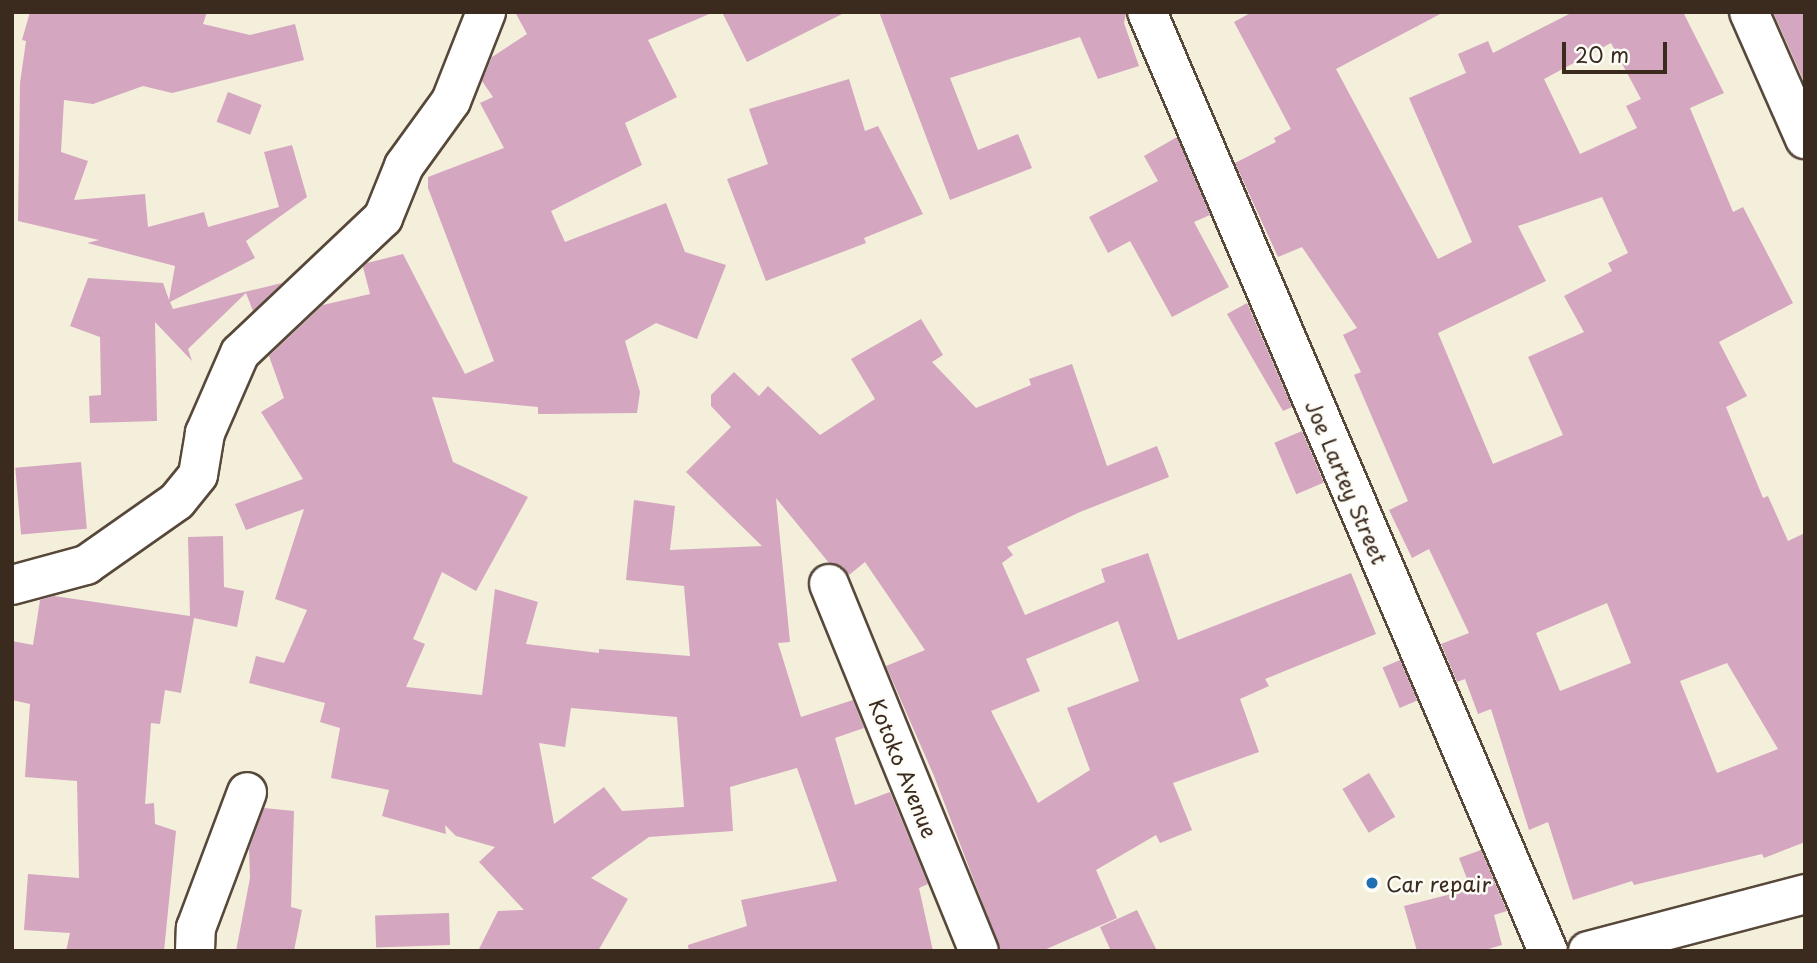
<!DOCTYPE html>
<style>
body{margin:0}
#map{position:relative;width:1817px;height:963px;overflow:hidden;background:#f3efdb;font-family:"Playpen Sans",sans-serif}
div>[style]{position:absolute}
.building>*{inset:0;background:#d4a6c0;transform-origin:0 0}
.roads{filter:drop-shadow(2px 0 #57483a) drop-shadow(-2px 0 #57483a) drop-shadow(0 2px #57483a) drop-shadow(0 -2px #57483a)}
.minor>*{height:38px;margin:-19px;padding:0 19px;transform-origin:19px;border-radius:19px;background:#fff}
.dots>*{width:19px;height:19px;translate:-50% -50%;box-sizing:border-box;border:4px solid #fdfcf7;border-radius:50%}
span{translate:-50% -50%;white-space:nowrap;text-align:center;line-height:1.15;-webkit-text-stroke:5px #fdfcf7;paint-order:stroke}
.street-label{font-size:21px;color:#3b2a1e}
.poi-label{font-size:21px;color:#3b2a1e}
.left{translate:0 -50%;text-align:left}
.frame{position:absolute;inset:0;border:14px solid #3b2a1e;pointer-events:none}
.scale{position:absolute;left:1562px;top:42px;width:105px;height:32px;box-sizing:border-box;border:4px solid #3b2a1e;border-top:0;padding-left:9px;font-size:21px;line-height:24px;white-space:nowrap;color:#3b2a1e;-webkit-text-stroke:5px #fdfcf7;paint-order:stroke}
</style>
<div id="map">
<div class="building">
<div style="clip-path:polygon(30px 12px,207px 12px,203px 24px,250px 35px,295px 24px,304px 60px,172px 93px,143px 86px,93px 104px,64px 100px,61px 152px,88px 161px,74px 200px,145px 194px,148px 227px,204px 212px,208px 227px,279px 207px,264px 152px,292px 145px,307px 197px,246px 241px,255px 258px,170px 302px,173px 309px,282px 283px,253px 311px,246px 293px,188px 349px,192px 361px,155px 322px,157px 421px,90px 423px,89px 396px,101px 395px,100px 337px,70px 326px,88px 278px,163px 283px,169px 300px,175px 266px,87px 243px,99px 240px,18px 221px,20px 83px,26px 41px,22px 40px)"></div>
<div style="clip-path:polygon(evenodd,515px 12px,714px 12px,648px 40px,677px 97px,625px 123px,642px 165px,551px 211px,565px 242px,666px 203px,685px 252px,726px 265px,697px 339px,656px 323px,625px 341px,640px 392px,637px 413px,538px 414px,538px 407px,432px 397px,453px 462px,528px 497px,476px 591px,442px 572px,413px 639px,425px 644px,406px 687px,482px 695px,495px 589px,538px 602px,526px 644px,599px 653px,599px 649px,690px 656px,684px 586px,626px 580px,634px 500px,675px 506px,670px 550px,762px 546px,686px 472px,731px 427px,711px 406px,711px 395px,734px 372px,759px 396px,768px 386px,820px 435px,875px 399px,851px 359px,921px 319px,943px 355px,932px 362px,976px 408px,1031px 385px,1029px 379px,1072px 364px,1107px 466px,1157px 446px,1169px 477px,1080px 512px,1007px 547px,1013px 555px,1002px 563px,1025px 615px,1105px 582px,1101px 569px,1148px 553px,1178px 640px,1351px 573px,1376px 634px,1265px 679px,1269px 686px,1240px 699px,1259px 752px,1173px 783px,1192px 830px,1160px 843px,1156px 835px,1096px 870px,1117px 918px,1042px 951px,1001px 951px,934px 776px,886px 666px,925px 650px,865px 562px,849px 575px,842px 566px,829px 563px,776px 498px,790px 642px,778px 643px,801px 717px,853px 700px,864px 728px,835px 738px,855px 805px,890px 792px,928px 884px,919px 888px,933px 951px,689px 951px,688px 945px,747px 926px,741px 900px,837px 881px,797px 768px,730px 787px,733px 831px,649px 837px,591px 878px,628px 899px,598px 951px,478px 951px,498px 911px,524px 910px,479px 862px,495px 847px,456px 836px,445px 825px,446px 834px,382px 816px,389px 790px,331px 778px,340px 728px,320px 722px,325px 703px,249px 683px,256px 656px,284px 663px,307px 610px,275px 599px,304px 509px,246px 530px,235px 504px,303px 479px,261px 412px,284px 398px,269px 356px,323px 305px,370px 294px,363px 267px,367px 263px,403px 254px,465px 374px,494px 361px,428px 188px,428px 177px,504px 148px,480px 103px,493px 97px,482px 81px,492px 57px,527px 34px,515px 12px,1118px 621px,1139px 681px,1067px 708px,1090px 770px,1038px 803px,991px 711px,1040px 691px,1026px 659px,1118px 621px,515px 12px,571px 708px,677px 717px,684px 807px,622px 811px,604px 787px,554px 824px,539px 743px,565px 747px,571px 708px)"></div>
<div style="clip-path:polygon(722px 12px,846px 12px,747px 62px)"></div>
<div style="clip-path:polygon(879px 12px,1126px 12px,1124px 23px,1139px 66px,1098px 79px,1080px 37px,950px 78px,978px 150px,1018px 134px,1032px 168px,950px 200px)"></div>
<div style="clip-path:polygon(evenodd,1252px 12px,1444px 12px,1336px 69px,1438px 259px,1472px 242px,1409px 98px,1466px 73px,1458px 54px,1488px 41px,1493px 53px,1573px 12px,1683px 12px,1724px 93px,1690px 108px,1733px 212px,1743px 207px,1793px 303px,1719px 342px,1747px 396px,1726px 407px,1763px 498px,1768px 496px,1788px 541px,1805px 533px,1805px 842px,1764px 858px,1762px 854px,1634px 885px,1632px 881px,1573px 900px,1548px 822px,1529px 830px,1491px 709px,1478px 714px,1465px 679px,1457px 682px,1441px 644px,1469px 633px,1429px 549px,1412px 558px,1389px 510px,1408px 501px,1354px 375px,1361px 372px,1343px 335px,1357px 328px,1302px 247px,1278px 257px,1235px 163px,1276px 142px,1274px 138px,1291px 129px,1234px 22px,1252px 12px,1611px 43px,1641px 99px,1626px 106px,1637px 128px,1580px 154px,1544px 79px,1611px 43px,1252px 12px,1602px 197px,1628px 253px,1608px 263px,1612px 271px,1564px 296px,1584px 332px,1528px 357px,1563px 435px,1493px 464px,1438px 333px,1546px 281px,1518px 226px,1602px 197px,1252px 12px,1607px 603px,1631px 663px,1560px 691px,1536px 633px,1607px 603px,1252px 12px,1727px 663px,1778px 749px,1717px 773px,1680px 681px,1727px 663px)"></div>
<div style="clip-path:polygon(1773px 12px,1805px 12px,1805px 84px)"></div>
<div style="clip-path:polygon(849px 79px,865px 131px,878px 126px,923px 214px,864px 238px,866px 243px,766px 281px,727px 179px,768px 164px,749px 109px)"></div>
<div style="left:228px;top:92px;width:36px;height:32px;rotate:21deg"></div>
<div style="clip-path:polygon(1177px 137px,1210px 215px,1194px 222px,1229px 287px,1172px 317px,1130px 241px,1108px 253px,1089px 217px,1158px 181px,1144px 156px)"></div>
<div style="clip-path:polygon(1247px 303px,1292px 407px,1283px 411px,1227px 314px)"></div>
<div style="left:1302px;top:431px;width:56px;height:30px;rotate:67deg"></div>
<div style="left:81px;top:462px;width:67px;height:66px;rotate:85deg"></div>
<div style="clip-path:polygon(223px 536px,224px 587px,244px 591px,237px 627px,194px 618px,181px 693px,165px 690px,160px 724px,151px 723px,145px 804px,154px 803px,155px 824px,176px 831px,164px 951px,66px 951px,70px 933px,24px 930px,28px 874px,79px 878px,77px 781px,25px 777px,30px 704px,12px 700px,12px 641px,33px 645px,40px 600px,54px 596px,190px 616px,188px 537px)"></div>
<div style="left:1400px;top:660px;width:44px;height:19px;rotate:67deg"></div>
<div style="left:1369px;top:773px;width:51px;height:31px;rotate:59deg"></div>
<div style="clip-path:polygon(264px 808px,294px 811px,291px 907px,302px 910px,294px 951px,236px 951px,250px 878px,249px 849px)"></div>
<div style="clip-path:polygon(1481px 850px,1507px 911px,1494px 915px,1502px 945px,1481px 951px,1417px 951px,1404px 906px,1471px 889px,1459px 858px)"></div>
<div style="clip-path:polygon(1137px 910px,1157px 951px,1111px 951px,1100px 927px)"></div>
<div style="left:449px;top:913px;width:32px;height:74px;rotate:88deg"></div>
</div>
<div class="roads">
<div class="minor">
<div style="left:1147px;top:12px;width:1021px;rotate:66.88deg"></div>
<div style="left:1749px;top:12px;width:139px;rotate:66.2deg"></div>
<div style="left:829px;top:584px;width:396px;rotate:67.8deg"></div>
<div style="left:12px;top:585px;width:77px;rotate:-15.1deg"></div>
<div style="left:86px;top:565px;width:111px;rotate:-35.1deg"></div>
<div style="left:177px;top:501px;width:33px;rotate:-51deg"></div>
<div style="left:198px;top:475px;width:43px;rotate:-80.5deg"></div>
<div style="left:205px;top:433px;width:87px;rotate:-66.4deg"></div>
<div style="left:240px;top:353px;width:197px;rotate:-43.4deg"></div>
<div style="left:383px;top:218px;width:56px;rotate:-68deg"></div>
<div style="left:404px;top:166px;width:80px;rotate:-54.1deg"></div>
<div style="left:451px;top:101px;width:96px;rotate:-68.5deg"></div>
<div style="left:195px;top:951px;width:23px;rotate:-88deg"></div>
<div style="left:196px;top:928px;width:145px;rotate:-69.4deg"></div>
<div style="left:1588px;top:951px;width:224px;rotate:-14.7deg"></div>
</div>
</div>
<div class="dots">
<div style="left:1372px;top:883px;background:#1f6fb2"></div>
</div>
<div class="street-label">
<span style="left:1347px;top:482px;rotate:67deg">Joe Lartey Street</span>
<span style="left:904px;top:768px;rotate:68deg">Kotoko Avenue</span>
</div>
<div class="poi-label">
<span class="left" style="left:1386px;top:883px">Car repair</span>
</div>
<div class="frame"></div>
<div class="scale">20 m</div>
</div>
